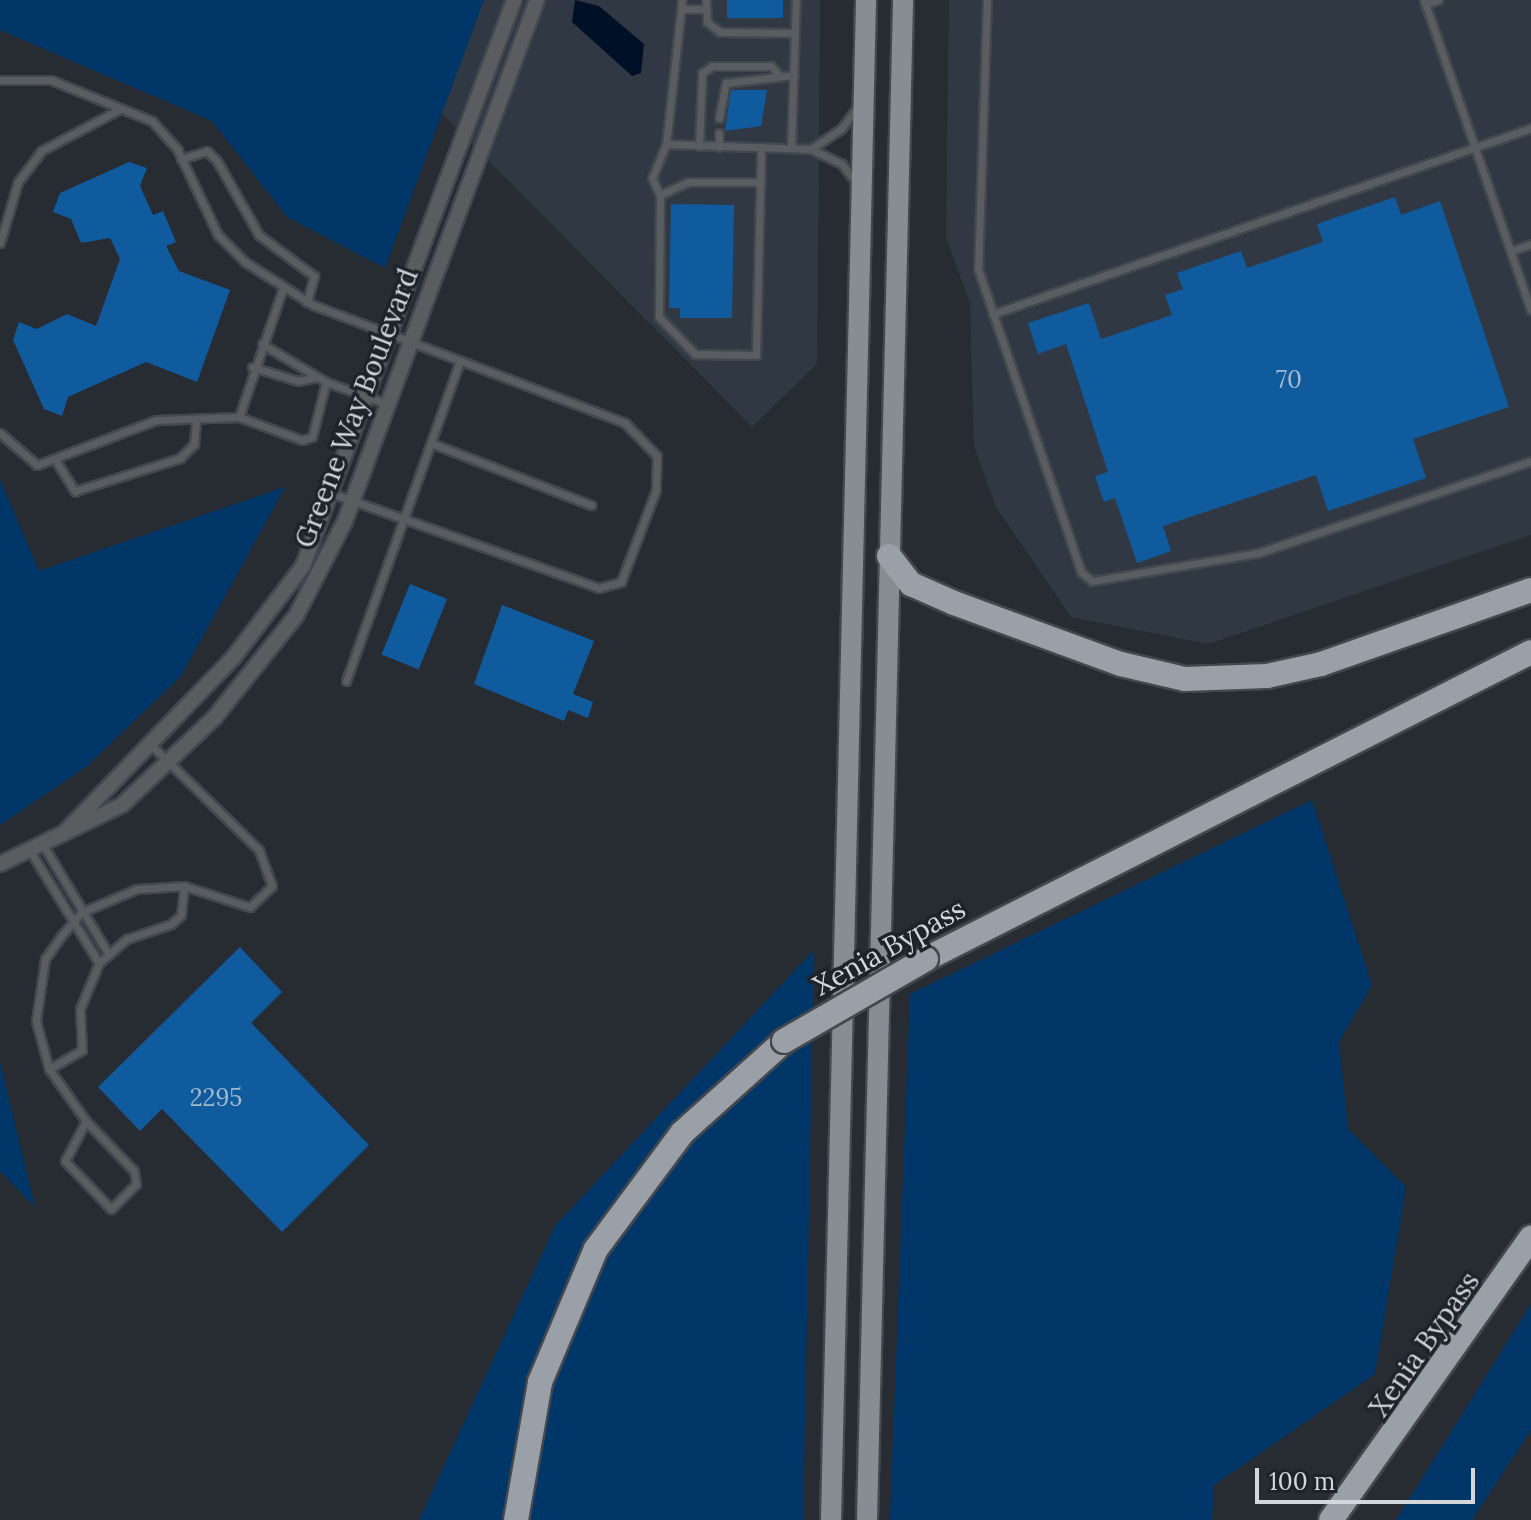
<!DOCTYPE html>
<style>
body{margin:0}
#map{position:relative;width:1531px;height:1520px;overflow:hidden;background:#272c33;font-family:Lora,serif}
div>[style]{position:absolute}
.built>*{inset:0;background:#303943}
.green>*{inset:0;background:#003768}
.water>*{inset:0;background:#001127}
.building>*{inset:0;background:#105a9e;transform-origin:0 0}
.roads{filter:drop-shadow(2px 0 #43474e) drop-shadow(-2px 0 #43474e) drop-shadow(0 2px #43474e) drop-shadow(0 -2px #43474e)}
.lane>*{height:7px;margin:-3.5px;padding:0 3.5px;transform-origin:3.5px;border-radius:3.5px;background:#5a5d60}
.street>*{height:14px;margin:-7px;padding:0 7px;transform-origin:7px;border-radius:7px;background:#5a5d60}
.primary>*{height:20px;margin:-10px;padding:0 10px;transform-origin:10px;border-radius:10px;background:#878d93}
.highway>*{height:24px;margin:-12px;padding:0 12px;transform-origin:12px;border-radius:12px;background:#99a0a7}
.bridges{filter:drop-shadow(2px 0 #43474e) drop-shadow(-2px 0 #43474e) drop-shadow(0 2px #43474e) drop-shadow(0 -2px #43474e)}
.highway-bridge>*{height:24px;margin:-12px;padding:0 12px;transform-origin:12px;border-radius:12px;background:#99a0a7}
span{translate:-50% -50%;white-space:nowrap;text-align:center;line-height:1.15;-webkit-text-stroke:7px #1d2329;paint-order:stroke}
.number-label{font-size:24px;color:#a2b8cc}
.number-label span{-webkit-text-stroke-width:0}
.street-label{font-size:28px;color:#d3d7db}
.scale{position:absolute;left:1255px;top:1468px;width:220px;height:36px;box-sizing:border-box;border:4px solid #d3d7db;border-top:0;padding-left:10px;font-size:24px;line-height:28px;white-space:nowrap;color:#d3d7db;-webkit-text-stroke:6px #1d2329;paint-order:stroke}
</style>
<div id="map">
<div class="built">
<div style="clip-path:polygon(330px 0,820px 0,817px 364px,752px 427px)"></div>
<div style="clip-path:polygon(949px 0,1531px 0,1531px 535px,1208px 644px,1071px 617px,996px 507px,974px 446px,970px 303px,946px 238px)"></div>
</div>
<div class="green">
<div style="clip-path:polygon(0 0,484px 0,385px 268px,287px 217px,212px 121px,0 30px)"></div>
<div style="clip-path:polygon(0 480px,39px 571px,285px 487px,181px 676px,87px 766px,0 825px)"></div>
<div style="clip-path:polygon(1312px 800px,1372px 985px,1339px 1042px,1348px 1129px,1406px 1187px,1375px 1374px,1214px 1485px,1212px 1520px,890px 1520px,910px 994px)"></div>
<div style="clip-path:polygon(814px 950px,803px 1520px,419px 1520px,555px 1226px)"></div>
<div style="clip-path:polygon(0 1062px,35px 1207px,0 1171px)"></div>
<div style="clip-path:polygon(1531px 1304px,1531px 1430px,1472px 1520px,1396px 1520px)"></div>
</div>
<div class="water">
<div style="clip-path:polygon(575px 0,599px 6px,644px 44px,641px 73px,632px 76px,572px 22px)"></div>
</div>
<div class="building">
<div style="left:727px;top:0;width:56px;height:18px"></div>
<div style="clip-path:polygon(731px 90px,767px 90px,761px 126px,725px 131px)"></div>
<div style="clip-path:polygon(129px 162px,147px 168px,140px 186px,153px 215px,163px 211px,176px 242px,166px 246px,179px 271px,230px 290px,197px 382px,146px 362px,68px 397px,62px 416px,44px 409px,13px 340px,19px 322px,37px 329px,67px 314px,96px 326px,120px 259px,110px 238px,81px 243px,71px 219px,53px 212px,60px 193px)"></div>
<div style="clip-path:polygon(1395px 197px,1401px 215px,1440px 201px,1509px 407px,1413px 439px,1426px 478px,1328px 511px,1316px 475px,1163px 526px,1171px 551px,1137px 563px,1115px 498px,1104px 502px,1095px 476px,1108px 472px,1066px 344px,1038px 354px,1028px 323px,1089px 303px,1101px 339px,1172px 315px,1165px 295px,1183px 289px,1177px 273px,1241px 251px,1247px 268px,1323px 242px,1317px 224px)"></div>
<div style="clip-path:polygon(671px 204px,734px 205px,732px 318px,680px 318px,680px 308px,669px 308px)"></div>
<div style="left:410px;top:584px;width:40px;height:76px;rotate:22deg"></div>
<div style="clip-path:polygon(502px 605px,594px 641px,573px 694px,593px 702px,588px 718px,568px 710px,564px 721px,474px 684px)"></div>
<div style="clip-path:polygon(240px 947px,282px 992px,251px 1023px,369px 1145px,282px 1232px,162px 1109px,140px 1131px,98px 1087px)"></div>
</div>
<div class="roads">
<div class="lane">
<div style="left:682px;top:0;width:145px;rotate:96.3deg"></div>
<div style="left:666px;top:144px;width:145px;rotate:2deg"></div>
<div style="left:811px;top:149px;width:34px;rotate:26deg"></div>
<div style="left:842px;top:164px;width:25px;rotate:53deg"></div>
<div style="left:706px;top:0;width:22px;rotate:87deg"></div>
<div style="left:707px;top:22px;width:16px;rotate:38deg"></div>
<div style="left:720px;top:32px;width:75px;rotate:0.8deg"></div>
<div style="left:987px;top:0;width:269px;rotate:91.9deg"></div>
<div style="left:978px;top:269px;width:320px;rotate:71.2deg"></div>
<div style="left:1081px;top:572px;width:14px;rotate:39deg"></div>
<div style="left:1092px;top:581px;width:168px;rotate:-9.6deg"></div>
<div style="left:1258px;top:553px;width:288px;rotate:-18.6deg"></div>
<div style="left:1424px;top:0;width:328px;rotate:71deg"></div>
<div style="left:1426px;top:4px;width:13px;rotate:-18deg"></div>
<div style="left:682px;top:9px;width:24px"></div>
<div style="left:0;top:80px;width:51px"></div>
<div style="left:51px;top:80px;width:109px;rotate:22.1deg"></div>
<div style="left:152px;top:121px;width:38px;rotate:48deg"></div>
<div style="left:177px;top:149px;width:95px;rotate:64.5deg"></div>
<div style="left:218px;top:235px;width:38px;rotate:45deg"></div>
<div style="left:245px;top:262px;width:80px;rotate:32.3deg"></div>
<div style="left:313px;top:305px;width:334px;rotate:20.7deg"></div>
<div style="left:625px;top:423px;width:46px;rotate:45.9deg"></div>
<div style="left:657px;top:456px;width:34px;rotate:92deg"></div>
<div style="left:656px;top:490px;width:98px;rotate:110.8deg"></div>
<div style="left:621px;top:582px;width:23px;rotate:165deg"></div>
<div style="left:599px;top:588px;width:282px;rotate:-160.5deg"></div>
<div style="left:719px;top:118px;width:36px;rotate:-79deg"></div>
<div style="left:726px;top:83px;width:68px;rotate:-6.7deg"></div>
<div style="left:666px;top:144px;width:37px;rotate:112deg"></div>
<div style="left:652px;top:178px;width:19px;rotate:65deg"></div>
<div style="left:660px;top:195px;width:122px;rotate:90.5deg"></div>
<div style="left:659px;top:317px;width:52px;rotate:45.8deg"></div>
<div style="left:695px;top:354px;width:61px;rotate:0.9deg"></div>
<div style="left:756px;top:355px;width:208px;rotate:-88.6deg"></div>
<div style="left:699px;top:146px;width:73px;rotate:-87.6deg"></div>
<div style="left:702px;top:73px;width:12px;rotate:-35deg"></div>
<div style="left:712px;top:66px;width:59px"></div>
<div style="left:771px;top:66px;width:12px;rotate:48deg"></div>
<div style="left:719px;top:147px;width:14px;rotate:-90deg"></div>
<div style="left:791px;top:148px;width:148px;rotate:-88.1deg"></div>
<div style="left:811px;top:149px;width:36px;rotate:-34deg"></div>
<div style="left:841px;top:129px;width:30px;rotate:-53deg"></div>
<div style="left:181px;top:159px;width:27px;rotate:-17deg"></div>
<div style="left:207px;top:151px;width:14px;rotate:45deg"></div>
<div style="left:217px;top:161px;width:85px;rotate:60.4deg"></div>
<div style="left:259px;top:235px;width:69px;rotate:36.7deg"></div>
<div style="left:314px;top:276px;width:27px;rotate:105deg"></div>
<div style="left:660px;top:195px;width:31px;rotate:-25deg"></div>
<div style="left:688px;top:182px;width:73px"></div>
<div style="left:0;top:243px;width:64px;rotate:-73.6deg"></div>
<div style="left:18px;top:182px;width:39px;rotate:-53deg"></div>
<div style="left:41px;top:151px;width:89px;rotate:-28deg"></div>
<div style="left:1511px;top:251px;width:21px;rotate:-19deg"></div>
<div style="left:993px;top:314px;width:569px;rotate:-19.07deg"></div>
<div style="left:262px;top:344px;width:74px;rotate:30.7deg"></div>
<div style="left:326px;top:382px;width:65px;rotate:19.8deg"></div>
<div style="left:252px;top:367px;width:48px;rotate:16.9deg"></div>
<div style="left:298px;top:381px;width:19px;rotate:-12deg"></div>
<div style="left:239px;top:417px;width:136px;rotate:-71.2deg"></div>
<div style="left:0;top:433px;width:49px;rotate:40.9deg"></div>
<div style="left:37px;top:465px;width:127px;rotate:-20.7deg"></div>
<div style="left:156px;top:420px;width:83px;rotate:-2.1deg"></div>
<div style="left:239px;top:417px;width:67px;rotate:20.1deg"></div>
<div style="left:302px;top:440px;width:10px;rotate:-17deg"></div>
<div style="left:312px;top:437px;width:57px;rotate:-75.7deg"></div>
<div style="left:431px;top:443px;width:172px;rotate:21.2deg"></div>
<div style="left:56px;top:461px;width:36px;rotate:58deg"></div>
<div style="left:75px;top:491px;width:110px;rotate:-17.4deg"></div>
<div style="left:180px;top:458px;width:20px;rotate:-45deg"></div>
<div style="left:194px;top:444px;width:25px;rotate:-85deg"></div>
<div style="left:346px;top:681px;width:340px;rotate:-70.4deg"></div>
<div style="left:43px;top:845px;width:128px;rotate:59deg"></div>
<div style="left:30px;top:851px;width:132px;rotate:58.4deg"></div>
<div style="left:49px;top:1069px;width:38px;rotate:-30deg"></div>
<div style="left:82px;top:1050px;width:41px;rotate:-92.8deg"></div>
<div style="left:80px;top:1009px;width:50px;rotate:-67.6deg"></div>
<div style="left:99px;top:963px;width:37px;rotate:-41deg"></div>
<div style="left:127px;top:939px;width:46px;rotate:-18.8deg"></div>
<div style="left:171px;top:924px;width:13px;rotate:-42deg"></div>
<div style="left:181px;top:915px;width:29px;rotate:-84deg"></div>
<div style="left:86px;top:1121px;width:69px;rotate:46.2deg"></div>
<div style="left:134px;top:1171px;width:13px;rotate:81deg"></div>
<div style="left:136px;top:1184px;width:35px;rotate:135deg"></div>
<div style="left:111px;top:1209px;width:66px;rotate:-133.8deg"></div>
<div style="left:65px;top:1161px;width:45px;rotate:-62.3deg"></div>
<div style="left:86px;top:1121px;width:64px;rotate:-125.4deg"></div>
<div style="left:49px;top:1069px;width:50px;rotate:-105.2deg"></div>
<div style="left:36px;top:1021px;width:63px;rotate:-81.7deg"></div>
<div style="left:45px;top:959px;width:28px;rotate:-55deg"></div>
<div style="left:61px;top:936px;width:32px;rotate:-49deg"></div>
<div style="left:82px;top:912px;width:60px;rotate:-22.7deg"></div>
<div style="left:137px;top:889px;width:47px;rotate:-3.7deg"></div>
<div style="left:184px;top:886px;width:69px;rotate:17.7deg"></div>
<div style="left:250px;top:907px;width:30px;rotate:-44deg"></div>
<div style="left:272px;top:886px;width:38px;rotate:-110deg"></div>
<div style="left:259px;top:850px;width:151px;rotate:-135.8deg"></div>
</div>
<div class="street">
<div style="left:63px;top:834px;width:245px;rotate:-46deg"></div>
<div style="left:233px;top:658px;width:116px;rotate:-52.7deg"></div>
<div style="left:303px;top:566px;width:604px;rotate:-69.55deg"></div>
<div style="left:0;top:864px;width:136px;rotate:-25.8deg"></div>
<div style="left:122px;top:805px;width:128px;rotate:-43.4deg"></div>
<div style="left:215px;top:717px;width:129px;rotate:-51.3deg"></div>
<div style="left:296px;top:616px;width:107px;rotate:-62.7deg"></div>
<div style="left:345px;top:521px;width:555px;rotate:-69.77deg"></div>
</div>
<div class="primary">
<div style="left:831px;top:1520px;width:1520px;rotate:-88.68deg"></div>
<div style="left:867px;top:1520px;width:1520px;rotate:-88.64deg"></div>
</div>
<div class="highway">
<div style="left:889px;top:556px;width:36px;rotate:52deg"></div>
<div style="left:911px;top:584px;width:47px;rotate:23.8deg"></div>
<div style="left:954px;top:603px;width:178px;rotate:20.1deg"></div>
<div style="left:1121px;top:664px;width:66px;rotate:13.2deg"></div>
<div style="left:1185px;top:679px;width:82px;rotate:-2.1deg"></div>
<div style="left:1267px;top:676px;width:55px;rotate:-12.5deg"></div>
<div style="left:1321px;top:664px;width:223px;rotate:-19.4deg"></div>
<div style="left:926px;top:959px;width:678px;rotate:-26.9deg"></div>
<div style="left:516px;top:1520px;width:140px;rotate:-80.1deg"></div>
<div style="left:540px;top:1382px;width:144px;rotate:-67.2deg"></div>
<div style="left:596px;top:1249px;width:144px;rotate:-53.4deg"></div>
<div style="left:682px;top:1133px;width:137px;rotate:-42deg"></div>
<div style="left:1331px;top:1520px;width:346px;rotate:-54.7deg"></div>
</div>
</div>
<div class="bridges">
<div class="highway-bridge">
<div style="left:784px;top:1041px;width:164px;rotate:-30deg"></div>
</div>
</div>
<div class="number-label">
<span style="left:1289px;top:380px">70</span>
<span style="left:216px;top:1098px">2295</span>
</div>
<div class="street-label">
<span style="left:356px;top:408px;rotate:-69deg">Greene Way Boulevard</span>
<span style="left:889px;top:947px;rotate:-29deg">Xenia Bypass</span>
<span style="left:1424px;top:1344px;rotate:-55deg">Xenia Bypass</span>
</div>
<div class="scale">100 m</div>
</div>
